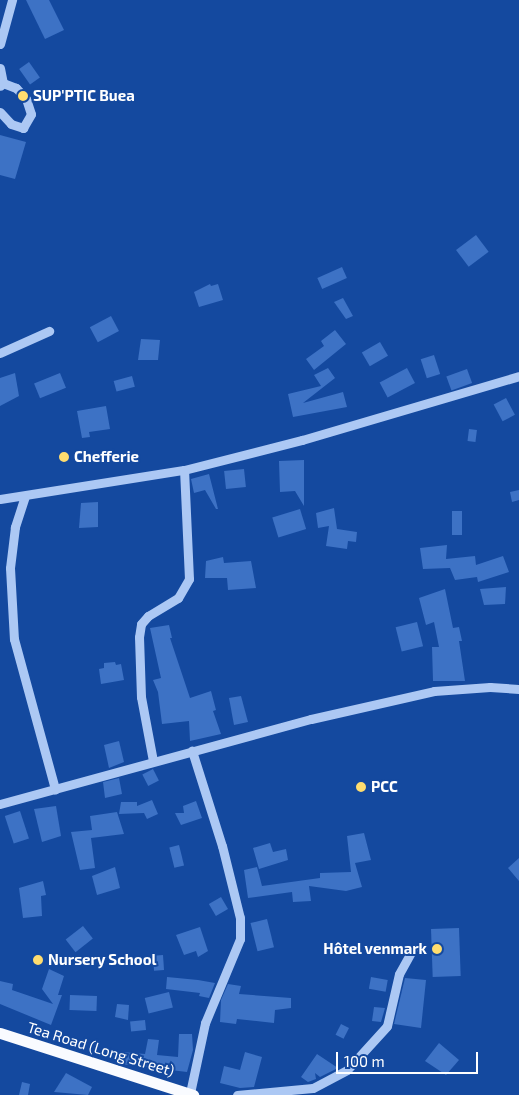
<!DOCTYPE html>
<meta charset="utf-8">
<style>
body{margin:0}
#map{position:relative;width:519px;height:1095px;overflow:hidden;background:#14499f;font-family:"Exo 2",sans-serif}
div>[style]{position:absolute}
.building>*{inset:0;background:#3d72c5;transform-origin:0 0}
.minor>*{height:9px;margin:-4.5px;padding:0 4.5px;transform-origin:4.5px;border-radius:4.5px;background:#acc8f4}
.major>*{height:11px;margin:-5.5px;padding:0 5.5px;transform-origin:5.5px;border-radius:5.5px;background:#f9fbff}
.dots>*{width:14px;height:14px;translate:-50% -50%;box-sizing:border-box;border:2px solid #14499f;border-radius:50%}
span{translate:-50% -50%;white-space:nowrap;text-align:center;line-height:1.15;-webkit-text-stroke:4px #14499f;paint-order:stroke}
.poi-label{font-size:15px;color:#fff;font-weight:700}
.left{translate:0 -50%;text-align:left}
.right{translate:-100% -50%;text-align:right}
.street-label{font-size:15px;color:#fff}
.scale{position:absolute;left:336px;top:1052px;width:142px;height:22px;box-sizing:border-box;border:2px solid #fff;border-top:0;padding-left:6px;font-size:15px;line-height:18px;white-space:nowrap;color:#fff;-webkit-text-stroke:4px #14499f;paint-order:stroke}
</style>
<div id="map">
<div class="building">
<div style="clip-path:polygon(26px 0,49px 0,64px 30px,45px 39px)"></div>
<div style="left:29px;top:62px;width:19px;height:12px;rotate:55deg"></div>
<div style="clip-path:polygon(0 135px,26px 142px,15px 179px,0 175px)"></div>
<div style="left:476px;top:235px;width:21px;height:25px;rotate:53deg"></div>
<div style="left:342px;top:267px;width:12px;height:27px;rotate:66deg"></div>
<div style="clip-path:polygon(210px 284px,211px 286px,218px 284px,223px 300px,199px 307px,194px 292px)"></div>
<div style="clip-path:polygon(343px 298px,353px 316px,346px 319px,334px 302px)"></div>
<div style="left:111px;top:316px;width:17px;height:24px;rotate:62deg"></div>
<div style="clip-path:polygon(335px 330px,346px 344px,314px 370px,306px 359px,324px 346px,321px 341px)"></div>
<div style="clip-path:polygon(141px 339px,160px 340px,158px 360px,138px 360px)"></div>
<div style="left:380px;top:342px;width:16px;height:21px;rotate:60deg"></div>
<div style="left:434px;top:355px;width:20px;height:14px;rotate:72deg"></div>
<div style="clip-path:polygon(328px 368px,335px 378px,303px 403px,343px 392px,347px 407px,293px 417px,288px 394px,321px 386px,314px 375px)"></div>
<div style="left:407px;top:368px;width:17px;height:31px;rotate:62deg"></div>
<div style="left:467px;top:369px;width:15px;height:22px;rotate:70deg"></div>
<div style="clip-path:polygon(15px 373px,19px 396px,0 406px,0 378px)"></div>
<div style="left:60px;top:373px;width:16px;height:28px;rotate:68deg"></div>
<div style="left:132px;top:376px;width:11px;height:19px;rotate:75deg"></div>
<div style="left:506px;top:398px;width:19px;height:14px;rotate:62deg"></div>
<div style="clip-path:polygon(106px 406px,110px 429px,89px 432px,90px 437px,82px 438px,77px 411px)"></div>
<div style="left:469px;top:429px;width:8px;height:12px;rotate:7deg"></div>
<div style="clip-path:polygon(304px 460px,304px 506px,295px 491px,280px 492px,279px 461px)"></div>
<div style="left:244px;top:469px;width:18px;height:20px;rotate:84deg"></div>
<div style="clip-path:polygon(209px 474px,218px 509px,216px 509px,205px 490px,194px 493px,191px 479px)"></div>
<div style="clip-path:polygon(519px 490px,519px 500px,512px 502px,510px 492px)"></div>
<div style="clip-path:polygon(98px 502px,98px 527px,79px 528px,81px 503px)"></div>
<div style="clip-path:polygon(334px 508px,337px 529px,357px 532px,356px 542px,348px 541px,347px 549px,326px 546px,329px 526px,318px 528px,316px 513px)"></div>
<div style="left:300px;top:509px;width:21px;height:29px;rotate:73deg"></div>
<div style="left:452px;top:511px;width:10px;height:24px"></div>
<div style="clip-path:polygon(447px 545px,446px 559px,475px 556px,476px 565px,503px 556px,509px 572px,478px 582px,477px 577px,455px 580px,450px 568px,423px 569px,420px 548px)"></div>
<div style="clip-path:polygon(223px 557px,224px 563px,251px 561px,256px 588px,228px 590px,227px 578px,205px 578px,206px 561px)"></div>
<div style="clip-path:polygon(506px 587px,505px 604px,484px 605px,480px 589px)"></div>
<div style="clip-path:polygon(445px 589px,453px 628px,459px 627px,462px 641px,459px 641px,465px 681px,433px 681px,432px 647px,439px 647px,434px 622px,426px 625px,419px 598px)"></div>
<div style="left:417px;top:622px;width:25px;height:22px;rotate:76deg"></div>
<div style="clip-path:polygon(169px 625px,172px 638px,170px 638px,190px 698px,211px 691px,216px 710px,213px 711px,221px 734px,190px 741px,189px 721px,162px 724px,158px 692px,153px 680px,161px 678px,150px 628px)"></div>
<div style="clip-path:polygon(115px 662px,116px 665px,121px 664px,124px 680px,101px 684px,99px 669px,104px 668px,104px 663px)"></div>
<div style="clip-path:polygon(241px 696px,248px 722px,234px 725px,229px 698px)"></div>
<div style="clip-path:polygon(119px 741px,124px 762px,109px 768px,104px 745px)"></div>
<div style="left:153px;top:769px;width:13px;height:12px;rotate:63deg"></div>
<div style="clip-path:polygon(119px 778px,122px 794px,105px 798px,103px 782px)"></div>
<div style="clip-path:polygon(152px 800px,158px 814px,147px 819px,144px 813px,119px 814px,121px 802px,137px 802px,137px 806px)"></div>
<div style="clip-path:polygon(196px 801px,202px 818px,181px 825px,175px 813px,184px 813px,183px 806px)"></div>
<div style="clip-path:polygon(56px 806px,61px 836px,42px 842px,34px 809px)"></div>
<div style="left:20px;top:811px;width:29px;height:16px;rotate:72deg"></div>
<div style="clip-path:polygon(117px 812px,124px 834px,91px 838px,95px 868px,80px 870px,71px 832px,92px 830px,90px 816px)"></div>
<div style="clip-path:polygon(364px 833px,371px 860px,355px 863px,362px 887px,346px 891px,309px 886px,311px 901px,293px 902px,292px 892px,248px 898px,244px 870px,257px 867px,262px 886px,320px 878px,320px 873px,351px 872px,347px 836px)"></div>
<div style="clip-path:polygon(270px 843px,273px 852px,286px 849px,288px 860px,259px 869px,253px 848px)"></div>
<div style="left:179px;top:845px;width:21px;height:10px;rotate:76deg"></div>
<div style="clip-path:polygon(519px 858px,519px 881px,508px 868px)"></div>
<div style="clip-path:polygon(115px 867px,120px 888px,97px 895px,92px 876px)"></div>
<div style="clip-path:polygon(43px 881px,46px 895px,41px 896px,42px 916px,23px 918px,19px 888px)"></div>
<div style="left:221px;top:897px;width:14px;height:14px;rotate:60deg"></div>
<div style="left:267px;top:919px;width:29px;height:17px;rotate:76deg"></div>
<div style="left:83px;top:926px;width:16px;height:22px;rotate:52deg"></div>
<div style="clip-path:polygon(200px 927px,208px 951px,198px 957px,196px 951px,184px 955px,176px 935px)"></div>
<div style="left:459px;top:928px;width:48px;height:28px;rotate:88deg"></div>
<div style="left:163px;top:955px;width:15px;height:10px;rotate:86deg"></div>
<div style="clip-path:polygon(49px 969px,64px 976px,58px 995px,62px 995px,51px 1025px,0 1004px,0 981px,13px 984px,12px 990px,53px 1004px,42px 989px)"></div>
<div style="clip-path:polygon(167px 977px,198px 980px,215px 983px,209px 998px,199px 996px,200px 993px,166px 989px)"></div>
<div style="left:371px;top:977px;width:17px;height:12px;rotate:10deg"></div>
<div style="clip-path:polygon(405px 978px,426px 980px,421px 1028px,394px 1024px)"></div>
<div style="clip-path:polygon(228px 984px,241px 986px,239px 994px,291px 998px,291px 1008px,275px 1010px,274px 1023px,237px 1019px,236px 1024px,220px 1022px,221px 1000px)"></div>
<div style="left:169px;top:992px;width:16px;height:25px;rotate:76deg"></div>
<div style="left:70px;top:995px;width:27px;height:15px;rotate:2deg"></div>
<div style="clip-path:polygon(117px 1004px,129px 1005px,128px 1020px,115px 1017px)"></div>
<div style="clip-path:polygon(374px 1007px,385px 1008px,381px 1022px,372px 1021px)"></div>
<div style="left:145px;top:1020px;width:10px;height:15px;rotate:84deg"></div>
<div style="left:341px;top:1024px;width:9px;height:12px;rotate:27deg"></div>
<div style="clip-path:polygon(179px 1034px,192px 1034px,193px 1050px,187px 1072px,121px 1064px,122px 1052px,145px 1054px,148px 1039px,159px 1040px,157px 1055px,178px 1057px)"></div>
<div style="clip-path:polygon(439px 1043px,459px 1060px,446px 1075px,425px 1061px)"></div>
<div style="clip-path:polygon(245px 1052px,262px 1057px,254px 1087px,240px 1088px,220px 1083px,224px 1066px,240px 1070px)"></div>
<div style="clip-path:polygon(317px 1054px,338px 1068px,320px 1077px,315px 1073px,316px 1079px,308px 1082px,301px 1077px)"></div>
<div style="clip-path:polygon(66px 1073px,92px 1087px,88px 1095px,54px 1092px)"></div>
<div style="clip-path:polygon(22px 1082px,30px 1084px,28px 1095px,19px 1095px)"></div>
</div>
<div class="minor">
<div style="left:0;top:44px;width:46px;rotate:-74.7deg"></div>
<div style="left:0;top:68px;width:15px;rotate:79deg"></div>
<div style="left:3px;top:83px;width:4px;rotate:135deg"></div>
<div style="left:0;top:112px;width:16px;rotate:47deg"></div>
<div style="left:11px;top:124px;width:13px;rotate:18deg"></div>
<div style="left:23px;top:128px;width:16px;rotate:-60deg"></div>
<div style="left:31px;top:114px;width:16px;rotate:-108deg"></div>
<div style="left:26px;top:99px;width:15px;rotate:-132deg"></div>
<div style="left:16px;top:88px;width:14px;rotate:-159deg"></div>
<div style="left:0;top:353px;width:54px;rotate:-24.2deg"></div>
<div style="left:25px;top:496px;width:33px;rotate:108deg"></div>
<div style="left:15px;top:527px;width:41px;rotate:97deg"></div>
<div style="left:10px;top:568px;width:71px;rotate:86.8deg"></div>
<div style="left:14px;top:639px;width:156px;rotate:74.7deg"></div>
<div style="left:0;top:499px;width:186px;rotate:-9deg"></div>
<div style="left:184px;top:470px;width:122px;rotate:-14.3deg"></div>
<div style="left:302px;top:440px;width:226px;rotate:-16.4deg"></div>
<div style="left:153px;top:761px;width:65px;rotate:-100.6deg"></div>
<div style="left:141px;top:697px;width:60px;rotate:-91.9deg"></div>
<div style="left:139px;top:637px;width:13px;rotate:-81deg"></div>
<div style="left:141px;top:624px;width:11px;rotate:-49deg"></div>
<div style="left:148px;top:616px;width:35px;rotate:-31deg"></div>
<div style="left:178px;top:598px;width:22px;rotate:-60deg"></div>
<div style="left:189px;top:579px;width:109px;rotate:-92.6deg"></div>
<div style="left:0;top:804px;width:322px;rotate:-15.3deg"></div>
<div style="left:311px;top:719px;width:126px;rotate:-12.8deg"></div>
<div style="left:434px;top:691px;width:56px;rotate:-4.1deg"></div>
<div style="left:490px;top:687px;width:29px;rotate:4deg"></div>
<div style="left:190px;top:1093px;width:72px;rotate:-77.9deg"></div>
<div style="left:205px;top:1023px;width:91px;rotate:-67.4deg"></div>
<div style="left:240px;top:939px;width:21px;rotate:-90deg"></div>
<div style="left:240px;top:918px;width:74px;rotate:-104deg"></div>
<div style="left:222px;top:846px;width:100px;rotate:-107.5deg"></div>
<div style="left:237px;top:1095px;width:76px;rotate:-5.3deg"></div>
<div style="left:313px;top:1088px;width:38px;rotate:-28deg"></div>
<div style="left:347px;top:1070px;width:59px;rotate:-47.7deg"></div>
<div style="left:387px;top:1026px;width:53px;rotate:-77deg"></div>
<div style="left:399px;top:974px;width:29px;rotate:-61deg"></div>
</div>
<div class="major">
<div style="left:0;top:1033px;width:203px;rotate:17.8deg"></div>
</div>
<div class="dots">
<div style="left:23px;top:96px;background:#ffdd6f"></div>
<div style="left:64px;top:457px;background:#ffdd6f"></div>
<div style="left:361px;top:787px;background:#ffdd6f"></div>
<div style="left:437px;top:949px;background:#ffdd6f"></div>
<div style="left:38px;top:960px;background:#ffdd6f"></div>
</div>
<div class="poi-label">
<span class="left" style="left:33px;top:96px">SUP'PTIC Buea</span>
<span class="left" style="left:74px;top:457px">Chefferie</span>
<span class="left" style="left:371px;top:787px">PCC</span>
<span class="right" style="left:427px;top:949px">Hôtel venmark</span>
<span class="left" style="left:48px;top:960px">Nursery School</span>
</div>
<div class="street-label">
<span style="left:101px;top:1049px;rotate:17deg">Tea Road (Long Street)</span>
</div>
<div class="scale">100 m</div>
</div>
